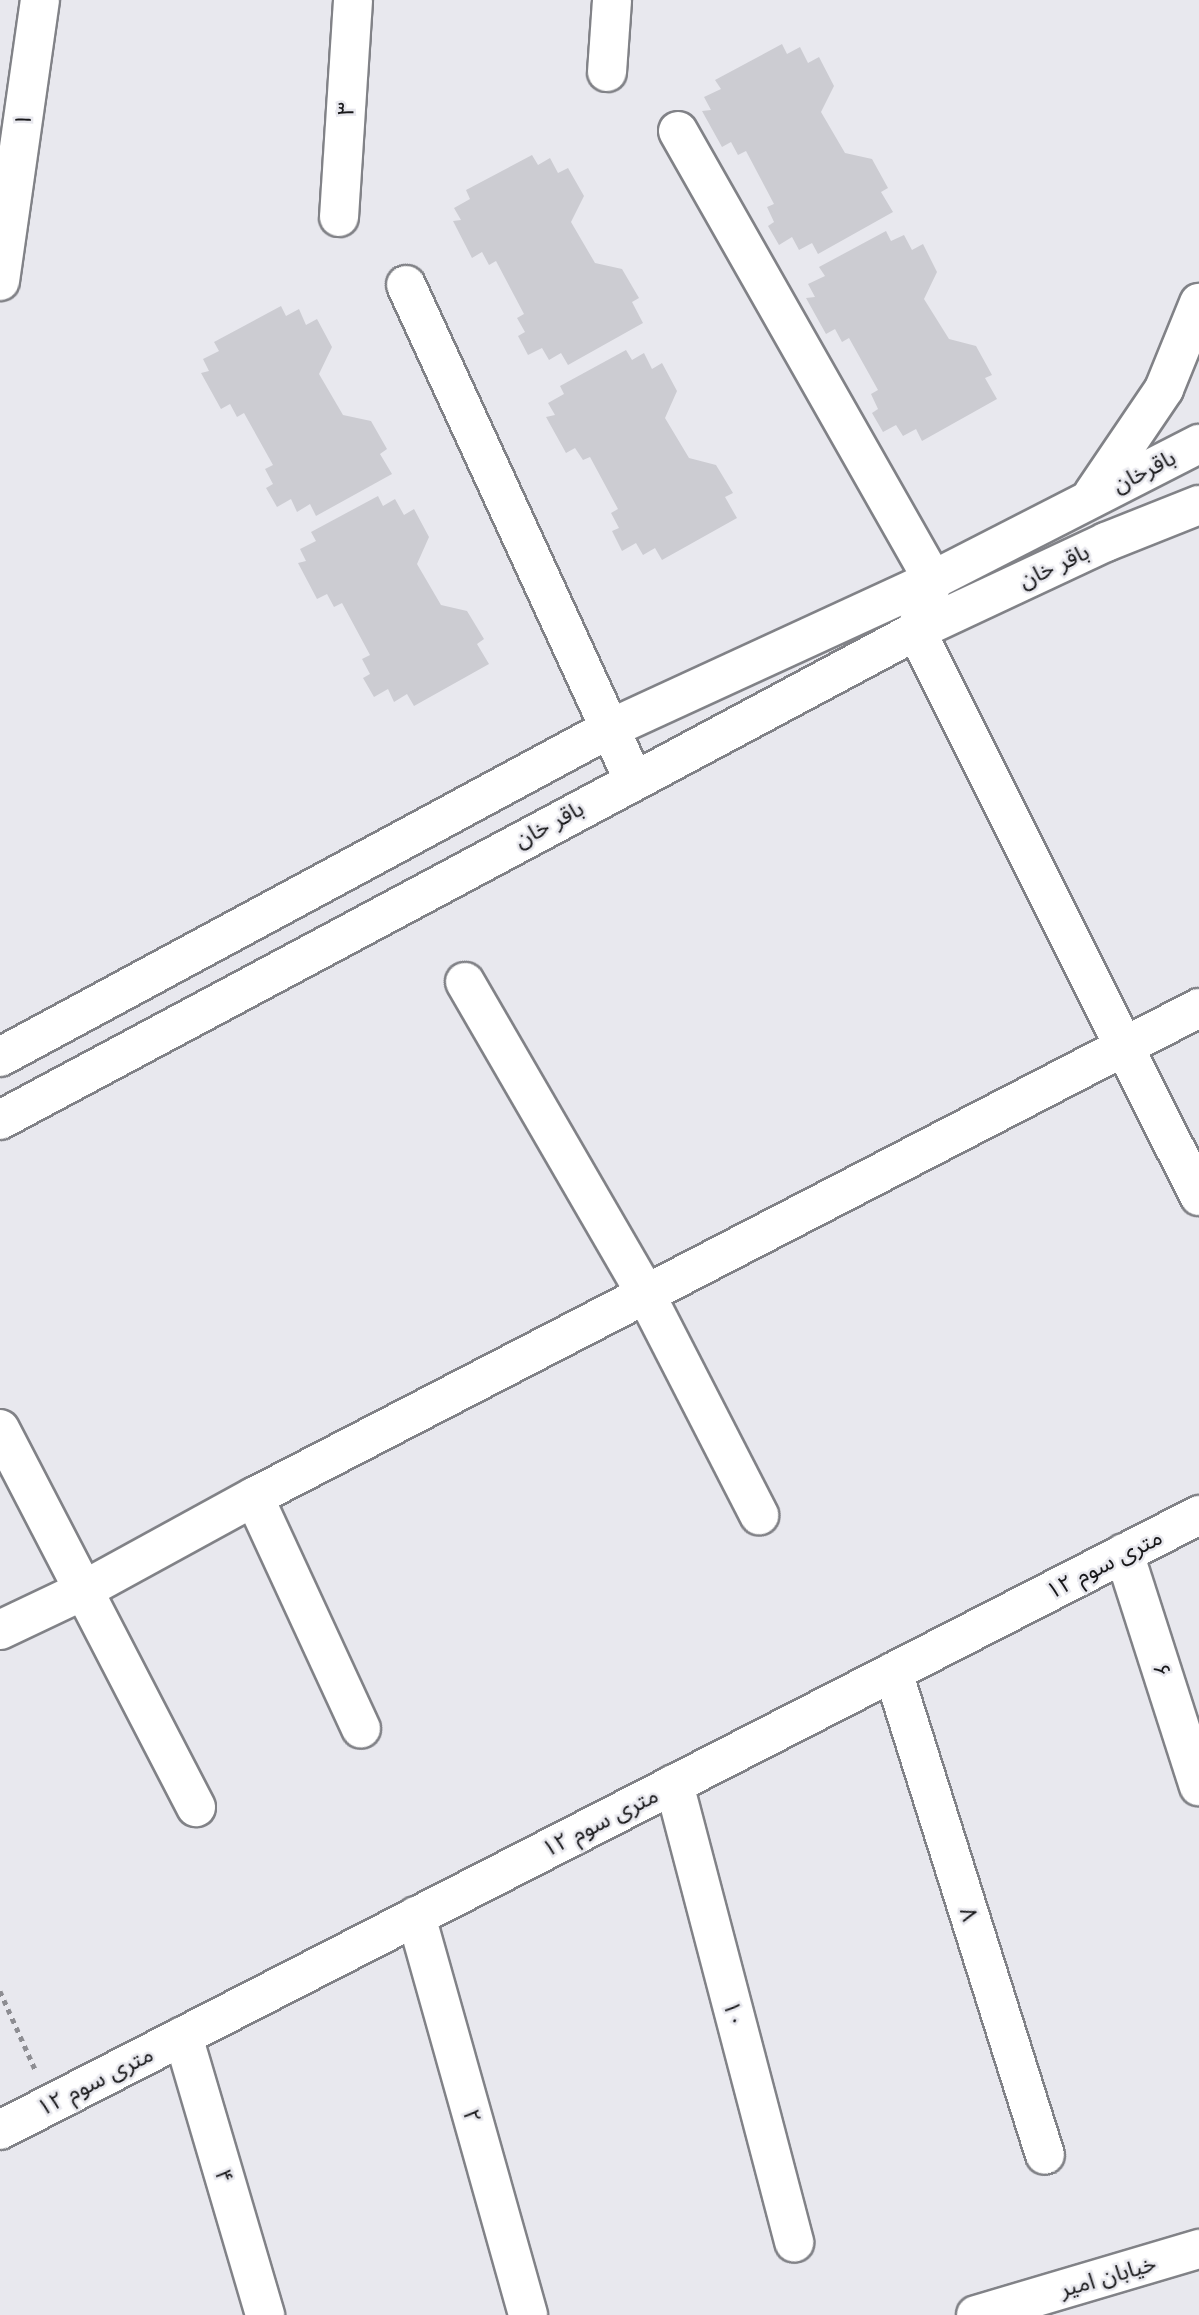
<!DOCTYPE html>
<meta charset="utf-8">
<style>
body{margin:0}
#map{position:relative;width:1199px;height:2315px;overflow:hidden;background:#e8e8ee;font-family:Inter,"Noto Sans Arabic",sans-serif}
div>[style]{position:absolute}
.building>*{inset:0;background:#ccccd2}
.path>*{height:4.5px;margin-top:-2.25px;transform-origin:0;background:repeating-linear-gradient(90deg,#8d8d92 0 5px,transparent 0 10px)}
.roads{filter:drop-shadow(2px 0 #818287) drop-shadow(-2px 0 #818287) drop-shadow(0 2px #818287) drop-shadow(0 -2px #818287)}
.minor>*{height:38px;margin:-19px;padding:0 19px;transform-origin:19px;border-radius:19px;background:#fff}
.tertiary>*{height:38px;margin:-19px;padding:0 19px;transform-origin:19px;border-radius:19px;background:#fff}
.secondary>*{height:38px;margin:-19px;padding:0 19px;transform-origin:19px;border-radius:19px;background:#fff}
span{translate:-50% -50%;white-space:nowrap;text-align:center;line-height:1.15;-webkit-text-stroke:5px #e8e8ee;paint-order:stroke}
.street-label{font-size:23px;color:#18181a}
</style>
<div id="map">
<div class="building">
<div style="clip-path:polygon(782px 44px,787px 54px,800px 47px,808px 63px,819px 57px,834px 86px,821px 112px,845px 153px,872px 159px,888px 188px,881px 192px,893px 212px,818px 254px,812px 243px,799px 250px,792px 237px,779px 245px,768px 226px,774px 222px,767px 207px,774px 204px,746px 151px,738px 155px,731px 142px,722px 147px,702px 111px,711px 110px,704px 97px,721px 89px,715px 80px)"></div>
<div style="clip-path:polygon(532px 155px,538px 165px,550px 158px,558px 173px,568px 168px,584px 196px,571px 222px,595px 263px,622px 269px,639px 298px,632px 302px,643px 323px,568px 365px,561px 353px,549px 360px,542px 348px,528px 355px,518px 336px,525px 332px,517px 318px,524px 314px,496px 261px,489px 265px,482px 252px,472px 258px,453px 221px,461px 220px,454px 208px,470px 199px,466px 190px)"></div>
<div style="clip-path:polygon(886px 231px,891px 241px,904px 235px,912px 250px,923px 244px,937px 272px,924px 299px,949px 339px,976px 346px,992px 375px,985px 378px,997px 399px,922px 441px,916px 429px,903px 436px,896px 425px,883px 432px,872px 413px,878px 409px,871px 394px,878px 390px,849px 338px,842px 342px,835px 329px,826px 334px,806px 298px,815px 297px,808px 284px,825px 276px,819px 267px)"></div>
<div style="clip-path:polygon(281px 306px,286px 316px,299px 309px,306px 325px,317px 319px,332px 347px,319px 374px,343px 415px,371px 421px,387px 449px,380px 454px,392px 474px,316px 516px,310px 504px,297px 512px,291px 499px,277px 507px,266px 488px,273px 484px,265px 469px,273px 465px,244px 413px,237px 417px,230px 404px,221px 409px,201px 373px,209px 371px,203px 359px,219px 351px,214px 342px)"></div>
<div style="clip-path:polygon(626px 350px,632px 360px,644px 353px,652px 369px,662px 363px,677px 391px,665px 418px,689px 458px,716px 465px,733px 493px,725px 497px,737px 518px,662px 560px,655px 548px,643px 555px,636px 543px,622px 551px,612px 531px,619px 528px,611px 513px,618px 509px,590px 457px,583px 460px,575px 448px,566px 453px,546px 417px,555px 415px,548px 403px,564px 394px,560px 386px)"></div>
<div style="clip-path:polygon(378px 496px,383px 506px,395px 499px,404px 515px,414px 509px,429px 537px,417px 564px,441px 605px,467px 611px,484px 639px,477px 644px,489px 664px,414px 706px,407px 694px,394px 702px,388px 689px,374px 697px,363px 678px,370px 674px,362px 659px,370px 655px,342px 603px,334px 607px,327px 594px,317px 599px,298px 563px,306px 561px,300px 549px,316px 541px,311px 532px)"></div>
</div>
<div class="path">
<div style="left:0;top:1991px;width:88px;rotate:65.8deg"></div>
</div>
<div class="roads">
<div class="minor">
<div style="left:607px;top:72px;width:72px;rotate:-86deg"></div>
<div style="left:678px;top:131px;width:516px;rotate:60.41deg"></div>
<div style="left:933px;top:580px;width:54px;rotate:108.4deg"></div>
<div style="left:916px;top:631px;width:632px;rotate:63.39deg"></div>
<div style="left:339px;top:217px;width:217px;rotate:-86.3deg"></div>
<div style="left:0;top:281px;width:284px;rotate:-81.9deg"></div>
<div style="left:406px;top:285px;width:544px;rotate:65.32deg"></div>
<div style="left:465px;top:982px;width:359px;rotate:59.9deg"></div>
<div style="left:645px;top:1293px;width:250px;rotate:62.8deg"></div>
<div style="left:0;top:1429px;width:426px;rotate:62.6deg"></div>
<div style="left:254px;top:1497px;width:255px;rotate:65.2deg"></div>
<div style="left:1124px;top:1553px;width:245px;rotate:72.2deg"></div>
<div style="left:0;top:1630px;width:91px;rotate:-25.4deg"></div>
<div style="left:82px;top:1591px;width:196px;rotate:-28.7deg"></div>
<div style="left:254px;top:1497px;width:1064px;rotate:-27.36deg"></div>
<div style="left:893px;top:1672px;width:506px;rotate:72.53deg"></div>
<div style="left:674px;top:1784px;width:474px;rotate:75.3deg"></div>
<div style="left:416px;top:1916px;width:414px;rotate:74.3deg"></div>
<div style="left:183px;top:2036px;width:291px;rotate:73.6deg"></div>
<div style="left:0;top:2130px;width:1348px;rotate:-27.15deg"></div>
</div>
<div class="tertiary">
<div style="left:976px;top:2315px;width:233px;rotate:-16.5deg"></div>
</div>
<div class="secondary">
<div style="left:1093px;top:494px;width:127px;rotate:-55.9deg"></div>
<div style="left:1164px;top:389px;width:93px;rotate:-67.9deg"></div>
<div style="left:0;top:1057px;width:692px;rotate:-28.31deg"></div>
<div style="left:609px;top:729px;width:357px;rotate:-24.7deg"></div>
<div style="left:933px;top:580px;width:299px;rotate:-27.1deg"></div>
<div style="left:0;top:1120px;width:1038px;rotate:-28.1deg"></div>
<div style="left:916px;top:631px;width:210px;rotate:-25.1deg"></div>
<div style="left:1106px;top:542px;width:100px;rotate:-21.7deg"></div>
</div>
</div>
<div class="street-label">
<span style="left:346px;top:109px;rotate:-86deg">۳</span>
<span style="left:23px;top:120px;rotate:-82deg">۱</span>
<span style="left:1144px;top:471px;rotate:-27deg">باقرخان</span>
<span style="left:1054px;top:566px;rotate:-25deg">باقر خان</span>
<span style="left:549px;top:824px;rotate:-28deg">باقر خان</span>
<span style="left:1104px;top:1564px;rotate:-27deg">۱۲ متری سوم</span>
<span style="left:1162px;top:1670px;rotate:72deg">۶</span>
<span style="left:600px;top:1822px;rotate:-27deg">۱۲ متری سوم</span>
<span style="left:969px;top:1914px;rotate:72deg">۸</span>
<span style="left:734px;top:2014px;rotate:75deg">۱۰</span>
<span style="left:95px;top:2081px;rotate:-27deg">۱۲ متری سوم</span>
<span style="left:472px;top:2116px;rotate:74deg">۲</span>
<span style="left:224px;top:2176px;rotate:74deg">۴</span>
<span style="left:1108px;top:2276px;rotate:-16deg">خیابان امیر</span>
</div>
</div>
